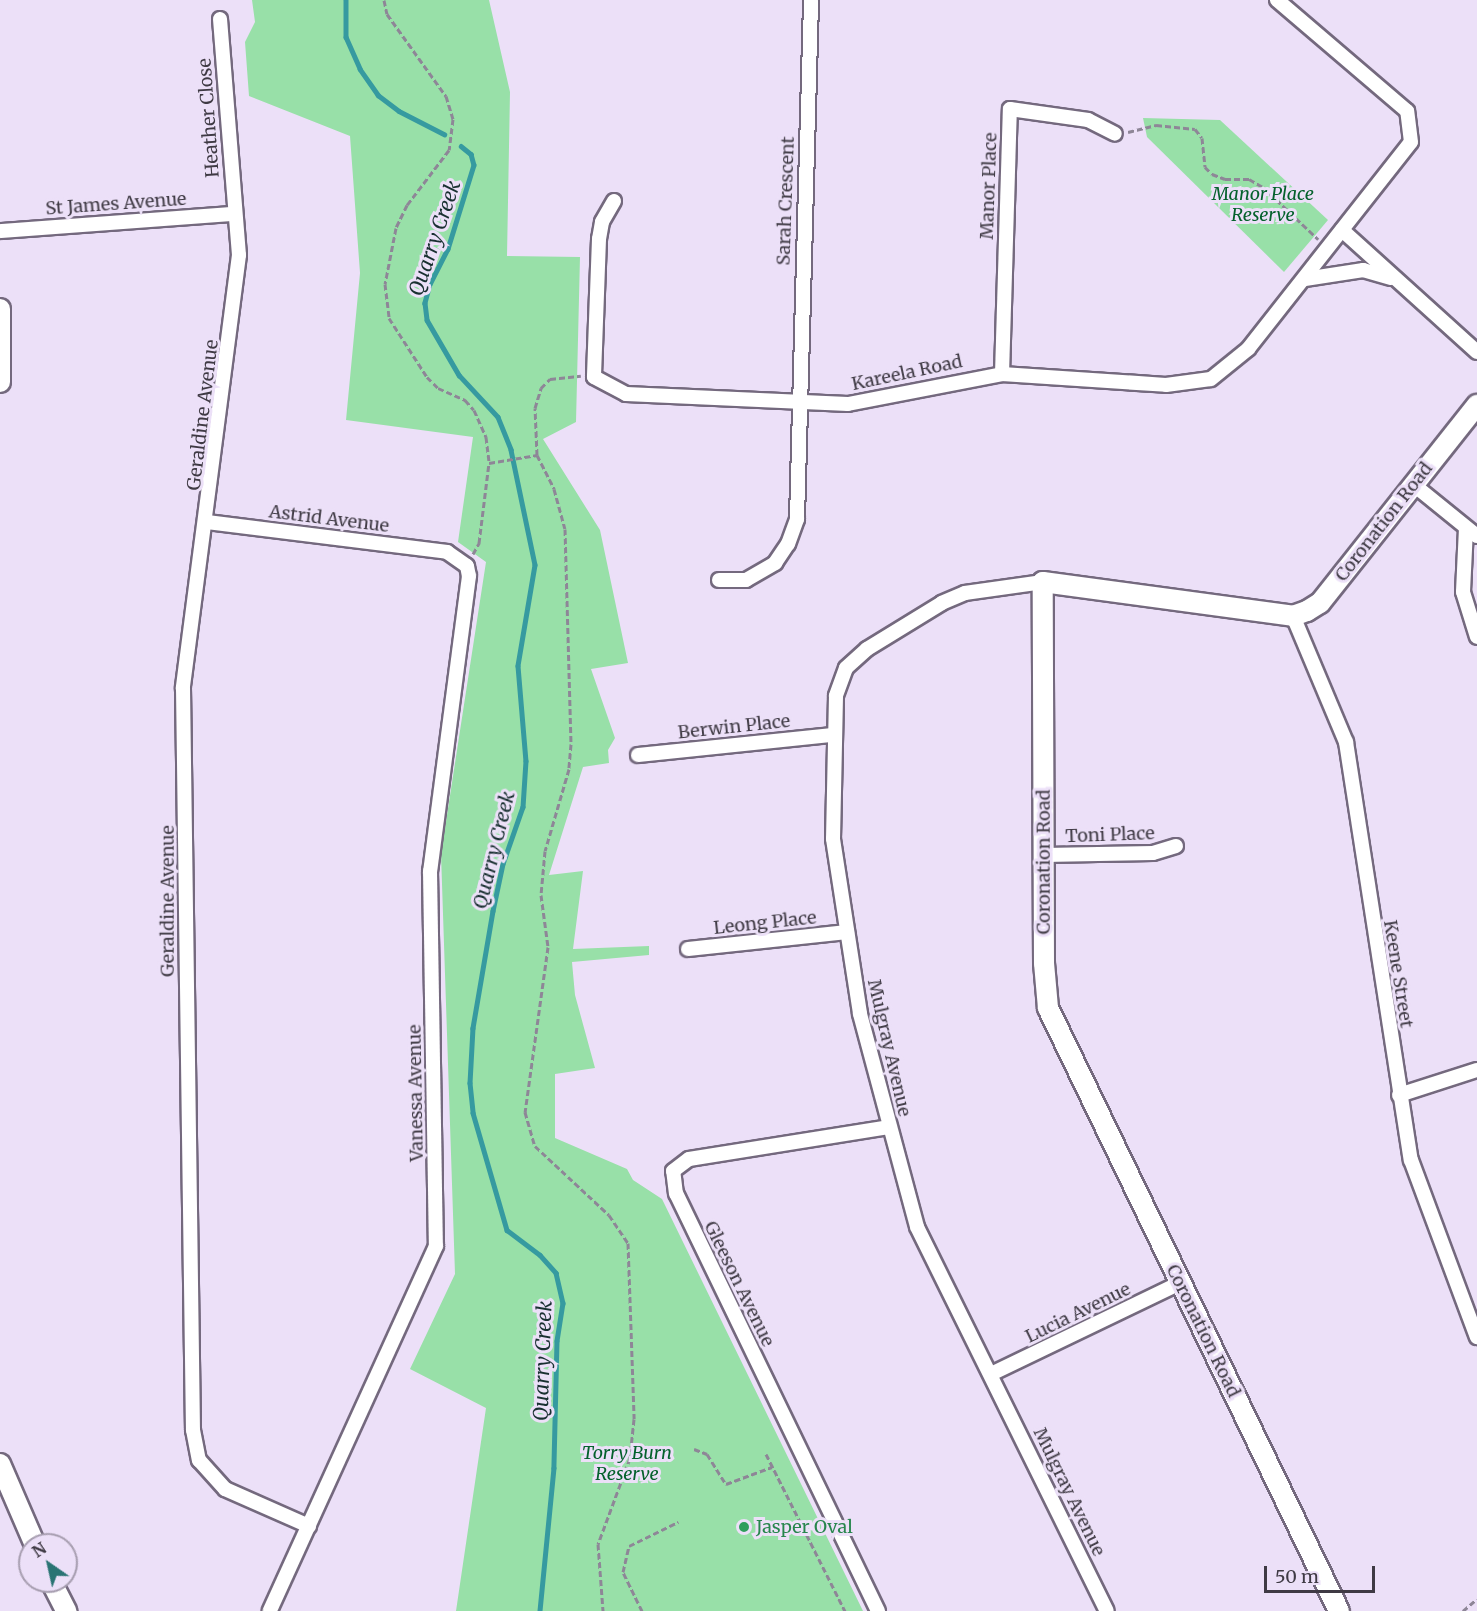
<!DOCTYPE html>
<style>
body{margin:0}
#map{position:relative;width:1477px;height:1611px;overflow:hidden;background:#ece0f8;font-family:Merriweather,serif}
div>[style]{position:absolute}
.green>*{inset:0;background:#98e0a8}
.stream>*{height:4.5px;margin:-2.25px;padding:0 2.25px;transform-origin:2.25px;border-radius:2.25px;background:#369aa0}
.path>*{height:3px;margin-top:-1.5px;transform-origin:0;background:repeating-linear-gradient(90deg,#8e8697 0 6px,transparent 0 9px)}
.roads{filter:drop-shadow(2px 0 #74697e) drop-shadow(-2px 0 #74697e) drop-shadow(0 2px #74697e) drop-shadow(0 -2px #74697e)}
.street>*{height:14px;margin:-7px;padding:0 7px;transform-origin:7px;border-radius:7px;background:#fff}
.secondary>*{height:20px;margin:-10px;padding:0 10px;transform-origin:10px;border-radius:10px;background:#fff}
.dots>*{width:16px;height:16px;translate:-50% -50%;box-sizing:border-box;border:3px solid #ece0f8;border-radius:50%}
span{translate:-50% -50%;white-space:nowrap;text-align:center;line-height:1.15;-webkit-text-stroke:6px #ece0f8;paint-order:stroke}
.street-label{font-size:18px;color:#3f3a44}
.park-label{font-size:18px;color:#04612c;font-style:italic}
.leisure-label{font-size:18px;color:#27864d}
.left{translate:0 -50%;text-align:left}
.water-label{font-size:20px;color:#193031;font-style:italic}
.north{position:absolute;left:18px;top:1533px;width:60px;height:60px;box-sizing:border-box;background:#ece0f8;border:2px solid #a79eb0;border-radius:50%;rotate:326deg;font-size:16px;font-weight:700;line-height:24px;text-align:center;color:#3f3a44}
.north::after{content:'';display:block;margin:auto;width:21px;height:27px;background:#2a7474;clip-path:polygon(50% 0,100% 100%,50% 72%,0 100%)}
.scale{position:absolute;left:1264px;top:1566px;width:111px;height:27px;box-sizing:border-box;border:3px solid #3f3a44;border-top:0;padding-left:8px;font-size:18px;line-height:21px;white-space:nowrap;color:#3f3a44;-webkit-text-stroke:4px #ece0f8;paint-order:stroke}
</style>
<div id="map">
<div class="green">
<div style="clip-path:polygon(252px 0,489px 0,510px 92px,507px 256px,580px 257px,576px 422px,543px 439px,600px 530px,628px 663px,591px 669px,615px 738px,608px 750px,609px 763px,583px 767px,549px 875px,583px 871px,573px 949px,649px 946px,649px 955px,572px 962px,575px 995px,595px 1068px,555px 1074px,555px 1138px,627px 1169px,633px 1180px,662px 1199px,863px 1611px,456px 1611px,486px 1408px,410px 1369px,455px 1274px,441px 854px,486px 562px,458px 542px,473px 437px,346px 420px,360px 273px,350px 136px,249px 96px,245px 42px,255px 22px)"></div>
<div style="clip-path:polygon(1143px 118px,1220px 120px,1328px 220px,1284px 272px,1147px 137px)"></div>
</div>
<div class="stream">
<div style="left:346px;top:0;width:37px;rotate:90deg"></div>
<div style="left:346px;top:37px;width:35px;rotate:66deg"></div>
<div style="left:360px;top:69px;width:32px;rotate:55deg"></div>
<div style="left:378px;top:95px;width:26px;rotate:37deg"></div>
<div style="left:399px;top:111px;width:51px;rotate:27.1deg"></div>
<div style="left:461px;top:146px;width:13px;rotate:39deg"></div>
<div style="left:471px;top:154px;width:11px;rotate:75deg"></div>
<div style="left:474px;top:165px;width:88px;rotate:107.2deg"></div>
<div style="left:448px;top:249px;width:39px;rotate:117deg"></div>
<div style="left:430px;top:284px;width:20px;rotate:105deg"></div>
<div style="left:425px;top:303px;width:17px;rotate:83deg"></div>
<div style="left:427px;top:320px;width:64px;rotate:59.8deg"></div>
<div style="left:459px;top:375px;width:57px;rotate:47.1deg"></div>
<div style="left:498px;top:417px;width:35px;rotate:68deg"></div>
<div style="left:511px;top:450px;width:117px;rotate:78.2deg"></div>
<div style="left:535px;top:565px;width:102px;rotate:99.6deg"></div>
<div style="left:518px;top:666px;width:95px;rotate:85.2deg"></div>
<div style="left:526px;top:761px;width:46px;rotate:93.7deg"></div>
<div style="left:523px;top:807px;width:60px;rotate:109.3deg"></div>
<div style="left:503px;top:864px;width:48px;rotate:102deg"></div>
<div style="left:493px;top:911px;width:119px;rotate:99.7deg"></div>
<div style="left:473px;top:1028px;width:55px;rotate:93.1deg"></div>
<div style="left:470px;top:1083px;width:30px;rotate:84deg"></div>
<div style="left:473px;top:1113px;width:122px;rotate:73.8deg"></div>
<div style="left:507px;top:1230px;width:41px;rotate:37.1deg"></div>
<div style="left:540px;top:1255px;width:24px;rotate:48deg"></div>
<div style="left:556px;top:1273px;width:31px;rotate:77deg"></div>
<div style="left:563px;top:1303px;width:38px;rotate:99deg"></div>
<div style="left:557px;top:1341px;width:127px;rotate:91.4deg"></div>
<div style="left:554px;top:1468px;width:144px;rotate:95.6deg"></div>
</div>
<div class="path">
<div style="left:384px;top:0;width:14px;rotate:78deg"></div>
<div style="left:387px;top:14px;width:101px;rotate:54.3deg"></div>
<div style="left:446px;top:96px;width:24px;rotate:73deg"></div>
<div style="left:453px;top:119px;width:31px;rotate:97deg"></div>
<div style="left:449px;top:150px;width:69px;rotate:127.4deg"></div>
<div style="left:407px;top:205px;width:25px;rotate:116deg"></div>
<div style="left:396px;top:228px;width:57px;rotate:101.1deg"></div>
<div style="left:385px;top:284px;width:34px;rotate:83deg"></div>
<div style="left:389px;top:318px;width:70px;rotate:57.2deg"></div>
<div style="left:427px;top:377px;width:16px;rotate:45deg"></div>
<div style="left:438px;top:388px;width:30px;rotate:24deg"></div>
<div style="left:465px;top:400px;width:13px;rotate:48deg"></div>
<div style="left:474px;top:410px;width:30px;rotate:66deg"></div>
<div style="left:486px;top:437px;width:26px;rotate:83deg"></div>
<div style="left:489px;top:463px;width:49px;rotate:-9.5deg"></div>
<div style="left:537px;top:455px;width:38px;rotate:63deg"></div>
<div style="left:554px;top:489px;width:41px;rotate:74.6deg"></div>
<div style="left:565px;top:529px;width:215px;rotate:88.4deg"></div>
<div style="left:571px;top:744px;width:25px;rotate:95deg"></div>
<div style="left:569px;top:769px;width:85px;rotate:106.3deg"></div>
<div style="left:545px;top:851px;width:44px;rotate:95.2deg"></div>
<div style="left:541px;top:895px;width:52px;rotate:82.3deg"></div>
<div style="left:548px;top:947px;width:167px;rotate:97.9deg"></div>
<div style="left:525px;top:1112px;width:35px;rotate:74deg"></div>
<div style="left:535px;top:1146px;width:101px;rotate:43deg"></div>
<div style="left:609px;top:1215px;width:34px;rotate:56deg"></div>
<div style="left:628px;top:1243px;width:176px;rotate:88deg"></div>
<div style="left:634px;top:1419px;width:39px;rotate:96deg"></div>
<div style="left:630px;top:1458px;width:92px;rotate:110.4deg"></div>
<div style="left:598px;top:1544px;width:67px;rotate:85.7deg"></div>
<div style="left:1128px;top:132px;width:29px;rotate:-14deg"></div>
<div style="left:1156px;top:125px;width:39px;rotate:6deg"></div>
<div style="left:1195px;top:129px;width:11px;rotate:52deg"></div>
<div style="left:1202px;top:138px;width:29px;rotate:84deg"></div>
<div style="left:1205px;top:167px;width:10px;rotate:45deg"></div>
<div style="left:1212px;top:174px;width:14px;rotate:21deg"></div>
<div style="left:1225px;top:179px;width:24px"></div>
<div style="left:1249px;top:179px;width:16px;rotate:30deg"></div>
<div style="left:1263px;top:187px;width:76px;rotate:43.4deg"></div>
<div style="left:537px;top:455px;width:47px;rotate:-92.4deg"></div>
<div style="left:535px;top:408px;width:21px;rotate:-73deg"></div>
<div style="left:541px;top:388px;width:13px;rotate:-45deg"></div>
<div style="left:550px;top:379px;width:31px;rotate:-6deg"></div>
<div style="left:473px;top:554px;width:13px;rotate:-61deg"></div>
<div style="left:479px;top:543px;width:81px;rotate:-82.9deg"></div>
<div style="left:694px;top:1449px;width:14px;rotate:21deg"></div>
<div style="left:707px;top:1454px;width:36px;rotate:58deg"></div>
<div style="left:726px;top:1484px;width:49px;rotate:-20.3deg"></div>
<div style="left:766px;top:1454px;width:176px;rotate:63.3deg"></div>
<div style="left:642px;top:1611px;width:43px;rotate:-116deg"></div>
<div style="left:623px;top:1572px;width:27px;rotate:-77deg"></div>
<div style="left:629px;top:1546px;width:55px;rotate:-26.1deg"></div>
<div style="left:1463px;top:1611px;width:18px;rotate:-41deg"></div>
</div>
<div class="roads">
<div class="street">
<div style="left:220px;top:19px;width:237px;rotate:85.4deg"></div>
<div style="left:239px;top:255px;width:437px;rotate:97.4deg"></div>
<div style="left:183px;top:688px;width:742px;rotate:89.23deg"></div>
<div style="left:193px;top:1430px;width:31px;rotate:79deg"></div>
<div style="left:199px;top:1460px;width:39px;rotate:48deg"></div>
<div style="left:225px;top:1489px;width:92px;rotate:23.8deg"></div>
<div style="left:614px;top:201px;width:24px;rotate:120deg"></div>
<div style="left:602px;top:222px;width:17px;rotate:100deg"></div>
<div style="left:599px;top:239px;width:138px;rotate:92.1deg"></div>
<div style="left:594px;top:377px;width:36px;rotate:28deg"></div>
<div style="left:626px;top:394px;width:222px;rotate:2.6deg"></div>
<div style="left:848px;top:404px;width:157px;rotate:-11deg"></div>
<div style="left:1002px;top:374px;width:164px;rotate:3.8deg"></div>
<div style="left:1166px;top:385px;width:45px;rotate:-7.6deg"></div>
<div style="left:1211px;top:379px;width:48px;rotate:-39deg"></div>
<div style="left:1248px;top:349px;width:263px;rotate:-51.8deg"></div>
<div style="left:1411px;top:142px;width:31px;rotate:-97deg"></div>
<div style="left:1407px;top:111px;width:171px;rotate:-139.5deg"></div>
<div style="left:1342px;top:230px;width:182px;rotate:42.1deg"></div>
<div style="left:0;top:231px;width:235px;rotate:-4.2deg"></div>
<div style="left:1305px;top:279px;width:59px;rotate:-8.8deg"></div>
<div style="left:1363px;top:270px;width:29px;rotate:16deg"></div>
<div style="left:1002px;top:374px;width:265px;rotate:-88.3deg"></div>
<div style="left:1010px;top:109px;width:79px;rotate:8deg"></div>
<div style="left:1088px;top:120px;width:30px;rotate:27deg"></div>
<div style="left:1414px;top:485px;width:81px;rotate:39deg"></div>
<div style="left:207px;top:522px;width:242px;rotate:7.1deg"></div>
<div style="left:447px;top:552px;width:24px;rotate:35deg"></div>
<div style="left:467px;top:566px;width:10px;rotate:79deg"></div>
<div style="left:469px;top:576px;width:298px;rotate:97.5deg"></div>
<div style="left:430px;top:871px;width:375px;rotate:89.1deg"></div>
<div style="left:436px;top:1246px;width:401px;rotate:114.5deg"></div>
<div style="left:1466px;top:528px;width:64px;rotate:92.7deg"></div>
<div style="left:1463px;top:592px;width:47px;rotate:72.7deg"></div>
<div style="left:719px;top:580px;width:27px"></div>
<div style="left:746px;top:580px;width:34px;rotate:-30deg"></div>
<div style="left:775px;top:563px;width:23px;rotate:-56deg"></div>
<div style="left:788px;top:544px;width:27px;rotate:-70deg"></div>
<div style="left:797px;top:519px;width:519px;rotate:-88.45deg"></div>
<div style="left:1043px;top:582px;width:79px;rotate:172deg"></div>
<div style="left:965px;top:593px;width:25px;rotate:157deg"></div>
<div style="left:942px;top:603px;width:88px;rotate:148.5deg"></div>
<div style="left:867px;top:649px;width:28px;rotate:138deg"></div>
<div style="left:846px;top:668px;width:30px;rotate:110deg"></div>
<div style="left:836px;top:696px;width:143px;rotate:91.2deg"></div>
<div style="left:833px;top:839px;width:177px;rotate:81.2deg"></div>
<div style="left:860px;top:1014px;width:220px;rotate:75deg"></div>
<div style="left:917px;top:1227px;width:428px;rotate:63.7deg"></div>
<div style="left:1293px;top:616px;width:137px;rotate:67.2deg"></div>
<div style="left:1346px;top:742px;width:423px;rotate:81.2deg"></div>
<div style="left:1411px;top:1160px;width:189px;rotate:69.6deg"></div>
<div style="left:638px;top:755px;width:196px;rotate:-5.9deg"></div>
<div style="left:1044px;top:855px;width:109px;rotate:-1.1deg"></div>
<div style="left:1153px;top:853px;width:24px;rotate:-17deg"></div>
<div style="left:688px;top:949px;width:160px;rotate:-6.1deg"></div>
<div style="left:1399px;top:1095px;width:82px;rotate:-17.8deg"></div>
<div style="left:991px;top:1374px;width:210px;rotate:-25.7deg"></div>
<div style="left:878px;top:1611px;width:463px;rotate:-115.8deg"></div>
<div style="left:676px;top:1194px;width:23px;rotate:-97deg"></div>
<div style="left:673px;top:1171px;width:20px;rotate:-37deg"></div>
<div style="left:689px;top:1159px;width:202px;rotate:-9.1deg"></div>
</div>
<div class="secondary">
<div style="left:0;top:309px;width:73px;rotate:90deg"></div>
<div style="left:0;top:1464px;width:88px;rotate:66.6deg"></div>
<div style="left:51px;top:1581px;width:34px;rotate:63deg"></div>
<div style="left:1339px;top:1611px;width:670px;rotate:-115.76deg"></div>
<div style="left:1048px;top:1008px;width:45px;rotate:-95.1deg"></div>
<div style="left:1044px;top:963px;width:381px;rotate:-90.2deg"></div>
<div style="left:1043px;top:582px;width:252px;rotate:7.7deg"></div>
<div style="left:1293px;top:616px;width:15px;rotate:-20deg"></div>
<div style="left:1307px;top:611px;width:15px;rotate:-32deg"></div>
<div style="left:1320px;top:603px;width:253px;rotate:-51.6deg"></div>
</div>
</div>
<div class="dots">
<div style="left:744px;top:1527px;background:#2e9e5b"></div>
</div>
<div class="street-label">
<span style="left:209px;top:118px;rotate:-94deg">Heather Close</span>
<span style="left:989px;top:186px;rotate:-88deg">Manor Place</span>
<span style="left:786px;top:201px;rotate:-88deg">Sarah Crescent</span>
<span style="left:116px;top:204px;rotate:-4deg">St James Avenue</span>
<span style="left:907px;top:373px;rotate:-12deg">Kareela Road</span>
<span style="left:203px;top:415px;rotate:-83deg">Geraldine Avenue</span>
<span style="left:329px;top:519px;rotate:7deg">Astrid Avenue</span>
<span style="left:1384px;top:522px;rotate:-52deg">Coronation Road</span>
<span style="left:734px;top:727px;rotate:-6deg">Berwin Place</span>
<span style="left:1110px;top:835px;rotate:-2deg">Toni Place</span>
<span style="left:1044px;top:862px;rotate:-90deg">Coronation Road</span>
<span style="left:168px;top:901px;rotate:-90deg">Geraldine Avenue</span>
<span style="left:765px;top:923px;rotate:-6deg">Leong Place</span>
<span style="left:1398px;top:974px;rotate:81deg">Keene Street</span>
<span style="left:889px;top:1048px;rotate:77deg">Mulgray Avenue</span>
<span style="left:416px;top:1093px;rotate:-91deg">Vanessa Avenue</span>
<span style="left:739px;top:1284px;rotate:64deg">Gleeson Avenue</span>
<span style="left:1078px;top:1313px;rotate:-26deg">Lucia Avenue</span>
<span style="left:1203px;top:1331px;rotate:64deg">Coronation Road</span>
<span style="left:1069px;top:1492px;rotate:64deg">Mulgray Avenue</span>
</div>
<div class="park-label">
<span style="left:1263px;top:205px">Manor Place<br>Reserve</span>
<span style="left:627px;top:1464px">Torry Burn<br>Reserve</span>
</div>
<div class="leisure-label">
<span class="left" style="left:756px;top:1527px">Jasper Oval</span>
</div>
<div class="water-label">
<span style="left:434px;top:238px;rotate:-71deg">Quarry Creek</span>
<span style="left:493px;top:850px;rotate:-76deg">Quarry Creek</span>
<span style="left:542px;top:1361px;rotate:-88deg">Quarry Creek</span>
</div>
<div class="north">N</div>
<div class="scale">50 m</div>
</div>
